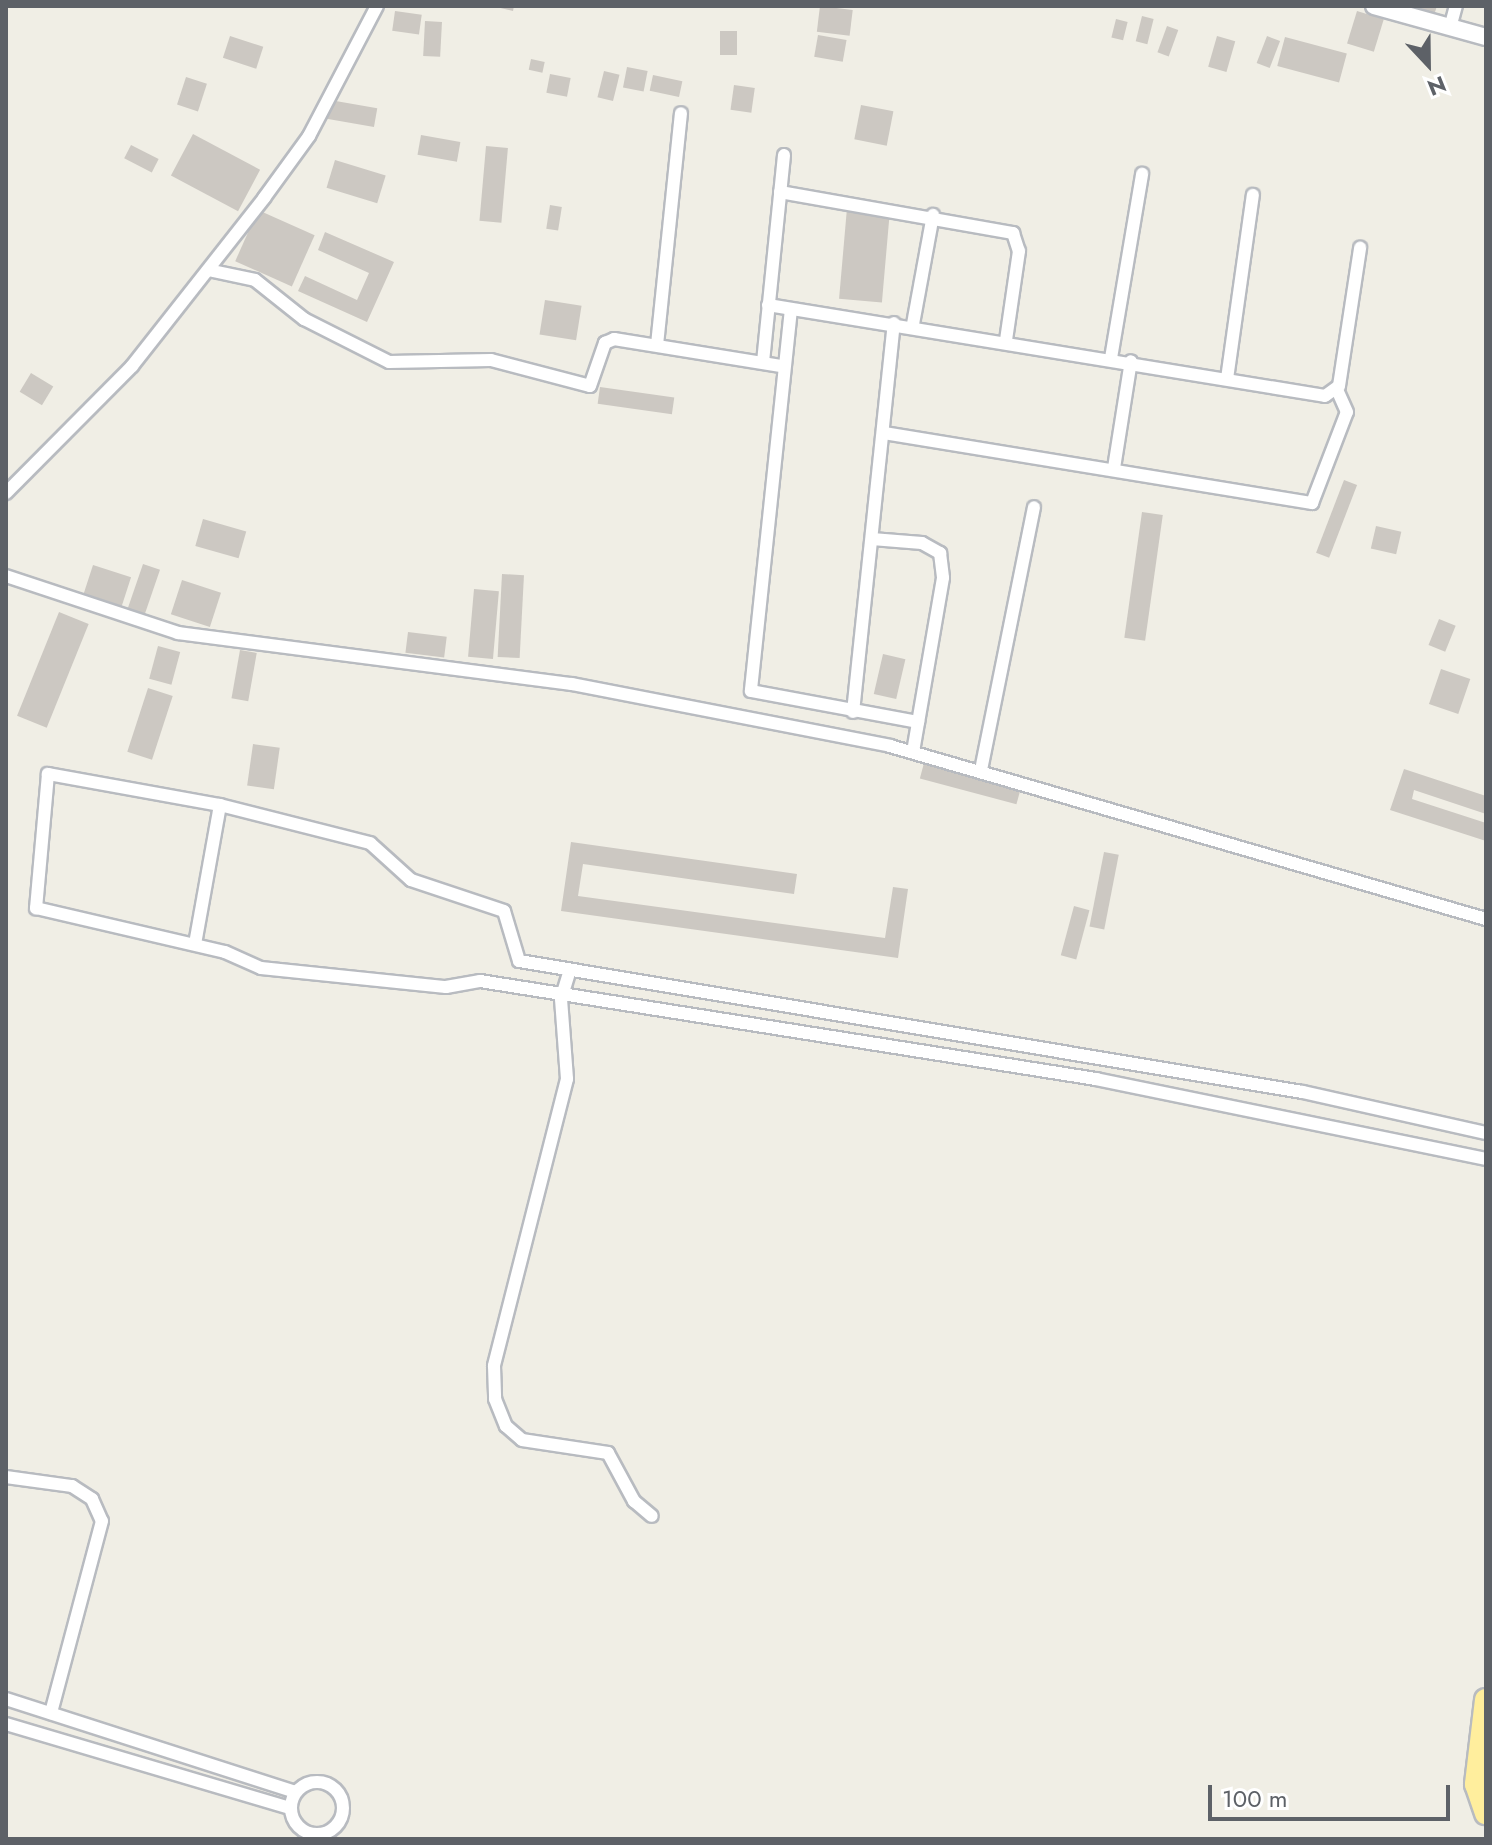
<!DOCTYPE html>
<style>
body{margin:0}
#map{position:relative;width:1492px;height:1845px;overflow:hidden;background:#f0eee5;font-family:Jost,sans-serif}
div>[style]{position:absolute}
.building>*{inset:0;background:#ccc8c2;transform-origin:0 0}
.roads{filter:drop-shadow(2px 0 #b8bbc0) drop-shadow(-2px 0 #b8bbc0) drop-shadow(0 2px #b8bbc0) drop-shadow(0 -2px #b8bbc0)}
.minor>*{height:12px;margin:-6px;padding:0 6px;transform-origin:6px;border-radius:6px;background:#fff}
.minor>.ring{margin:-6px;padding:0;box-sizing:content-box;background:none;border:12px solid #fff;border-radius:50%}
.tertiary>*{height:16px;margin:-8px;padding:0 8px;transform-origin:8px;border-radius:8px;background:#fff}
.trunk>*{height:22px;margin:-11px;padding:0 11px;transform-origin:11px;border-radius:11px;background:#ffee9d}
span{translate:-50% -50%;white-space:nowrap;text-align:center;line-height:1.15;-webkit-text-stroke:8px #fff;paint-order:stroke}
.frame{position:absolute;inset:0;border:8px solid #5d6167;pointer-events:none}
.north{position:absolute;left:1388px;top:24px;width:80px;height:80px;-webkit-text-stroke:6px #fff;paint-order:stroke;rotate:158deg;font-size:22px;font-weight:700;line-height:32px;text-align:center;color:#5d6167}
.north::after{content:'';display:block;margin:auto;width:28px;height:36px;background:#5d6167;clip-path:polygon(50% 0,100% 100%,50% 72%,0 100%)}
.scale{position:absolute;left:1208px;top:1785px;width:242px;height:36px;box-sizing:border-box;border:4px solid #5d6167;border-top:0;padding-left:10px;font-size:24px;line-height:28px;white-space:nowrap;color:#5d6167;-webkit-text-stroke:6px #fff;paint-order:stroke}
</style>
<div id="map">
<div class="building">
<div style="clip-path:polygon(492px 6px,514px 6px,513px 11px)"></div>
<div style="left:820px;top:6px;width:33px;height:26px;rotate:7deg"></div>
<div style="clip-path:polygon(1407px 6px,1437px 6px,1434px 15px)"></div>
<div style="left:395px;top:11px;width:27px;height:20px;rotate:8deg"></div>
<div style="left:1357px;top:11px;width:28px;height:34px;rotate:17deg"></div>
<div style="left:1142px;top:16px;width:12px;height:26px;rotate:14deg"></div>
<div style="left:1116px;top:19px;width:12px;height:19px;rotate:14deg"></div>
<div style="left:425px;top:21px;width:17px;height:35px;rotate:3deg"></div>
<div style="left:1167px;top:26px;width:12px;height:28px;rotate:20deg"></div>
<div style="left:720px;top:31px;width:17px;height:24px"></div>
<div style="left:818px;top:35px;width:29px;height:22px;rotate:10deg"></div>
<div style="left:230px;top:36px;width:35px;height:23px;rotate:18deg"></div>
<div style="left:1217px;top:36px;width:19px;height:32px;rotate:16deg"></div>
<div style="left:1267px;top:36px;width:14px;height:29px;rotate:21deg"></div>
<div style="left:1285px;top:37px;width:64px;height:30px;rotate:15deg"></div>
<div style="left:531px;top:59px;width:14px;height:11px;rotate:12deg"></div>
<div style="left:627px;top:67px;width:21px;height:21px;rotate:11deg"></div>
<div style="left:604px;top:71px;width:16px;height:27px;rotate:14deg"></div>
<div style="left:550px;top:74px;width:21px;height:19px;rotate:11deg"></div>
<div style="left:653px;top:75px;width:30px;height:16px;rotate:12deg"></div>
<div style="left:186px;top:77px;width:22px;height:29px;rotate:18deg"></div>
<div style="left:734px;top:85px;width:21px;height:25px;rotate:8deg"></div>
<div style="left:330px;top:100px;width:48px;height:19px;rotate:10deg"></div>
<div style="left:861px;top:105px;width:33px;height:35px;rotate:11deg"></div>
<div style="left:193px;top:134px;width:76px;height:47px;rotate:28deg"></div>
<div style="left:421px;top:135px;width:40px;height:20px;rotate:10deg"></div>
<div style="left:131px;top:145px;width:31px;height:15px;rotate:27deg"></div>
<div style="left:486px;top:146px;width:22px;height:75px;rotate:5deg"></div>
<div style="left:335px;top:160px;width:53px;height:29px;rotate:17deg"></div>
<div style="left:550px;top:205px;width:12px;height:24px;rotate:9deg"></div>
<div style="left:847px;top:208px;width:43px;height:91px;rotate:5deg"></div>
<div style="left:258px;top:210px;width:62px;height:56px;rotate:24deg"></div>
<div style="clip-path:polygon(325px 232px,394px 262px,367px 322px,298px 291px,305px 276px,357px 300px,369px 273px,318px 250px)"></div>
<div style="left:545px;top:300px;width:37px;height:35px;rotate:9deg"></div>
<div style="left:31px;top:373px;width:26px;height:22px;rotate:31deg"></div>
<div style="left:600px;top:387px;width:75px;height:17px;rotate:8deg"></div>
<div style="left:1344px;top:480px;width:14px;height:78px;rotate:21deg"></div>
<div style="left:1142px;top:512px;width:21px;height:127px;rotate:8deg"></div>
<div style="left:203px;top:519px;width:45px;height:28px;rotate:16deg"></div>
<div style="left:1376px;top:526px;width:26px;height:23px;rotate:13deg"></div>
<div style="left:143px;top:564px;width:18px;height:48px;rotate:19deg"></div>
<div style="left:93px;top:565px;width:40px;height:30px;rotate:18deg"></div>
<div style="left:502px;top:574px;width:22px;height:83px;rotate:3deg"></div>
<div style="left:182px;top:580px;width:41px;height:36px;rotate:18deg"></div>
<div style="left:474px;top:589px;width:25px;height:68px;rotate:5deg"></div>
<div style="left:59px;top:612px;width:32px;height:112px;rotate:22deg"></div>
<div style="left:1439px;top:619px;width:18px;height:28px;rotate:22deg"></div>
<div style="left:408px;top:632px;width:39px;height:21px;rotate:7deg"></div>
<div style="left:158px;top:646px;width:23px;height:34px;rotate:15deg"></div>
<div style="left:240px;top:650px;width:17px;height:49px;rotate:10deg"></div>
<div style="left:883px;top:654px;width:23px;height:41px;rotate:13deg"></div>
<div style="left:1441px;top:669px;width:31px;height:37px;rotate:19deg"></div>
<div style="left:148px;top:688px;width:26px;height:67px;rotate:18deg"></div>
<div style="left:253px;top:744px;width:27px;height:42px;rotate:8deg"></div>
<div style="left:924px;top:763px;width:100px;height:16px;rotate:15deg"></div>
<div style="clip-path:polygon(1404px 769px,1486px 796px,1486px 814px,1414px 790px,1412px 799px,1486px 823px,1486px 841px,1390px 810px)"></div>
<div style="clip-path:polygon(571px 842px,797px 874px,794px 894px,583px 864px,578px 896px,885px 938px,893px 887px,908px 889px,898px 958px,561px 911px)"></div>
<div style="left:1104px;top:852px;width:15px;height:76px;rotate:11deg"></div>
<div style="left:1074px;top:906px;width:16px;height:51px;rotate:15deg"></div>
</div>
<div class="roads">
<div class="minor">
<div style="left:1450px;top:28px;width:23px;rotate:-75deg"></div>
<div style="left:780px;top:192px;width:237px;rotate:10deg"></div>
<div style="left:1013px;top:233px;width:19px;rotate:72deg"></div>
<div style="left:1019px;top:251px;width:90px;rotate:98.3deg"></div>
<div style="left:208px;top:270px;width:48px;rotate:12deg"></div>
<div style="left:255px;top:280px;width:63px;rotate:38.5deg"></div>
<div style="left:304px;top:319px;width:95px;rotate:26.8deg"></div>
<div style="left:389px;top:362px;width:102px;rotate:-1.1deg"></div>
<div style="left:491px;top:360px;width:102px;rotate:14.7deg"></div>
<div style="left:590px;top:386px;width:46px;rotate:-70.8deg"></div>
<div style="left:605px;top:343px;width:10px;rotate:-24deg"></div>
<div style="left:614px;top:339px;width:169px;rotate:9.2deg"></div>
<div style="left:768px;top:305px;width:564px;rotate:9.28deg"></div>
<div style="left:1325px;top:396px;width:17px;rotate:-36deg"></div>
<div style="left:1339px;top:386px;width:140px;rotate:-81.3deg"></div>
<div style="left:791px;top:309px;width:384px;rotate:96deg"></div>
<div style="left:751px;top:691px;width:170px;rotate:10.5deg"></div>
<div style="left:913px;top:324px;width:111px;rotate:-79.6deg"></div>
<div style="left:657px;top:345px;width:233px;rotate:-84.1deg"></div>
<div style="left:1111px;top:358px;width:187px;rotate:-80.4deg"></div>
<div style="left:763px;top:362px;width:208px;rotate:-84.2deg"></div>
<div style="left:1227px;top:379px;width:186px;rotate:-82deg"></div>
<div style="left:884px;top:433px;width:434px;rotate:9.3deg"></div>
<div style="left:1312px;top:503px;width:97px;rotate:-69deg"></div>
<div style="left:1347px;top:412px;width:24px;rotate:-114deg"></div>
<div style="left:1114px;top:468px;width:108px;rotate:-81deg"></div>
<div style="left:6px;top:493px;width:179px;rotate:-45.2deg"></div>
<div style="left:132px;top:366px;width:214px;rotate:-51.8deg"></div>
<div style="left:264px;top:198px;width:77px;rotate:-54deg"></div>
<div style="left:309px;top:136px;width:147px;rotate:-62.4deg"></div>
<div style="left:872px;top:539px;width:50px;rotate:4.6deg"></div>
<div style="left:922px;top:543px;width:21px;rotate:29deg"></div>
<div style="left:940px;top:553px;width:25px;rotate:83deg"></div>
<div style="left:943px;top:578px;width:177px;rotate:99.8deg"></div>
<div style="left:6px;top:576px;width:181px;rotate:18.3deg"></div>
<div style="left:178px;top:633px;width:397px;rotate:7.4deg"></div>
<div style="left:572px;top:684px;width:324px;rotate:11deg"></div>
<div style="left:890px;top:746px;width:621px;rotate:16.19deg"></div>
<div style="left:853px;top:712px;width:391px;rotate:-84deg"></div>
<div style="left:981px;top:770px;width:268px;rotate:-78.6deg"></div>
<div style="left:195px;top:944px;width:141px;rotate:-79.8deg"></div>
<div style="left:569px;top:973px;width:27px;rotate:107deg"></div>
<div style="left:561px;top:999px;width:80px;rotate:85.7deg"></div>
<div style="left:567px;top:1079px;width:296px;rotate:104.3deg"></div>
<div style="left:494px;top:1366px;width:33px;rotate:88deg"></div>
<div style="left:495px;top:1399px;width:29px;rotate:68deg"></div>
<div style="left:506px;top:1426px;width:21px;rotate:41deg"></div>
<div style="left:522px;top:1440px;width:87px;rotate:8.6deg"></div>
<div style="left:608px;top:1453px;width:55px;rotate:61.6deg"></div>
<div style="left:634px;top:1501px;width:23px;rotate:40deg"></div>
<div style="left:1486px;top:1133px;width:189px;rotate:-167.4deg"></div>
<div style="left:1302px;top:1092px;width:794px;rotate:-170.5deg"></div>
<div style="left:519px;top:961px;width:52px;rotate:-106.7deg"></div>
<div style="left:504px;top:911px;width:98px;rotate:-161.6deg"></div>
<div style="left:411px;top:880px;width:55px;rotate:-137.9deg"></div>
<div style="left:370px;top:843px;width:155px;rotate:-165.8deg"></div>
<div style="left:220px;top:805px;width:175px;rotate:-169.8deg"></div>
<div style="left:48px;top:774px;width:135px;rotate:95.1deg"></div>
<div style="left:36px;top:908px;width:194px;rotate:13.1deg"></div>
<div style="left:225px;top:952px;width:39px;rotate:24deg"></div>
<div style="left:261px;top:968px;width:186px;rotate:5.9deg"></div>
<div style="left:446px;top:987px;width:35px;rotate:-10deg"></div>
<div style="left:480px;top:981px;width:624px;rotate:9.04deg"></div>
<div style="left:1096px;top:1079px;width:398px;rotate:11.6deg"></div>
<div style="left:6px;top:1477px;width:67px;rotate:7.8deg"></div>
<div style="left:72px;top:1486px;width:24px;rotate:33deg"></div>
<div style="left:92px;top:1499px;width:24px;rotate:66deg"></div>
<div style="left:102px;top:1521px;width:199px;rotate:104.9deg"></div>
<div style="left:6px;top:1699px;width:304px;rotate:17.8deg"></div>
<div style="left:6px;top:1724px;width:296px;rotate:16.5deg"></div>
<div class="ring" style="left:291px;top:1782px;width:40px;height:40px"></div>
</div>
<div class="tertiary">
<div style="left:1374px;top:6px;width:116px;rotate:15.5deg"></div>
</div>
<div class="trunk">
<div style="left:1486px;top:1700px;width:85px;rotate:96.8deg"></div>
<div style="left:1476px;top:1784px;width:31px;rotate:71deg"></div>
</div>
</div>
<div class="frame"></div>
<div class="north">N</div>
<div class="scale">100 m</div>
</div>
